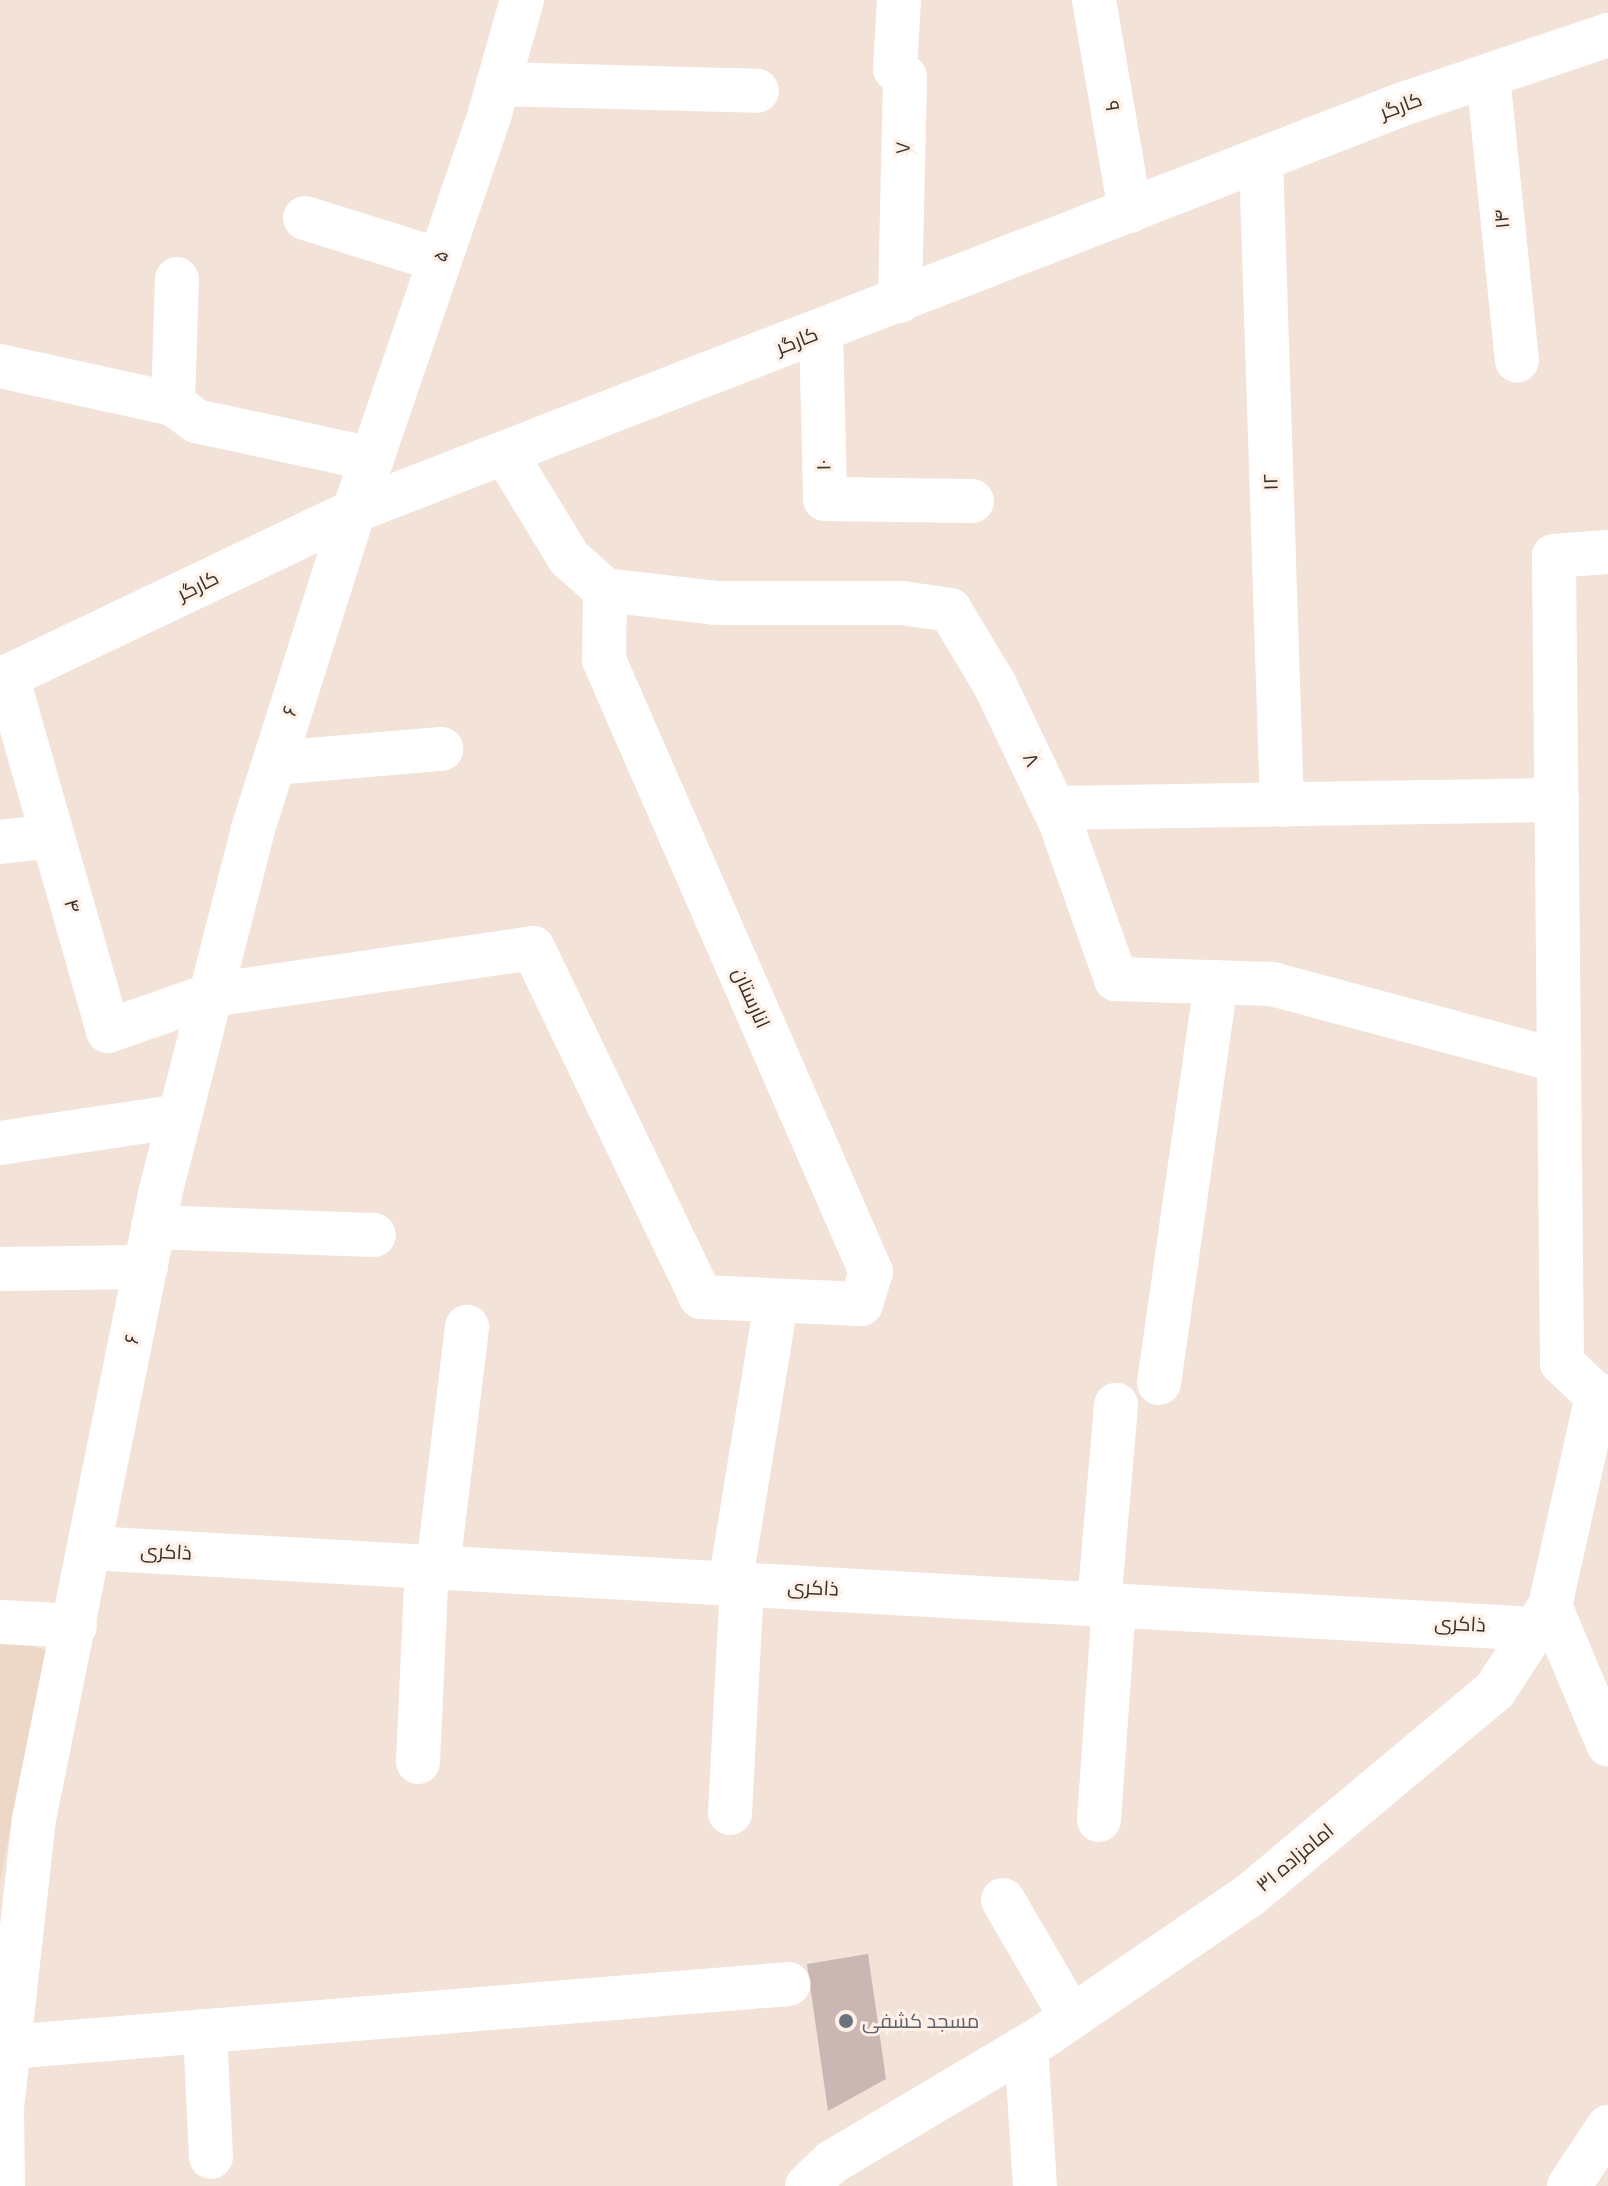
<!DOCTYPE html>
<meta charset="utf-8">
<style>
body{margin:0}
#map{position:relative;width:1608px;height:2186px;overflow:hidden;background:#f3e2d7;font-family:Signika,Cairo,sans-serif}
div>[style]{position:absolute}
.built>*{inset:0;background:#edd7c6}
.building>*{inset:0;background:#cab6b2}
.minor>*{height:44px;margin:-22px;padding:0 22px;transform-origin:22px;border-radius:22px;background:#fff}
.major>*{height:44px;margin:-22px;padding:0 22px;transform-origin:22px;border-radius:22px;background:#fff}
.dots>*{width:22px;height:22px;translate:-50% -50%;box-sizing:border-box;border:4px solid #fef0e7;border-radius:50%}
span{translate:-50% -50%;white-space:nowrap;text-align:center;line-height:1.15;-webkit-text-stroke:6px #fef0e7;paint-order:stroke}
.street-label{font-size:20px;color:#36302b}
.worship-label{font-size:20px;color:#5b616d}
.left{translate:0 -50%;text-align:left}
</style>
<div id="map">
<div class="built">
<div style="clip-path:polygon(0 1639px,16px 1639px,46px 1651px,0 1880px)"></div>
</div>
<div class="building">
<div style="clip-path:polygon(868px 1954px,886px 2079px,828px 2111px,807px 1964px)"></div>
</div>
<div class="minor">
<div style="left:899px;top:0;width:69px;rotate:93.3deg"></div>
<div style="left:895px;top:69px;width:13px;rotate:39deg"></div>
<div style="left:905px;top:77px;width:224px;rotate:91.3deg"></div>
<div style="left:1094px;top:0;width:214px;rotate:80.3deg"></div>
<div style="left:1488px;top:76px;width:286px;rotate:84.2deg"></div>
<div style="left:498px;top:84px;width:259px;rotate:1.5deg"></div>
<div style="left:1261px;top:160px;width:645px;rotate:88.14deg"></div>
<div style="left:305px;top:218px;width:140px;rotate:17.4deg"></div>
<div style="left:821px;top:331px;width:168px;rotate:88.6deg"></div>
<div style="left:825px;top:499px;width:147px;rotate:0.8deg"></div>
<div style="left:0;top:366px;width:177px;rotate:12.4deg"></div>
<div style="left:173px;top:404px;width:29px;rotate:36deg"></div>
<div style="left:196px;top:421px;width:180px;rotate:12.2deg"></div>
<div style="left:173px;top:404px;width:125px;rotate:-88.2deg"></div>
<div style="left:505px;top:453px;width:123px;rotate:58.6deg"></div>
<div style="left:569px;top:558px;width:48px;rotate:41.6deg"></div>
<div style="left:605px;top:590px;width:111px;rotate:6.7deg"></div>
<div style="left:715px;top:603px;width:187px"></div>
<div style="left:902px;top:603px;width:49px;rotate:8.3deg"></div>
<div style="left:950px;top:610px;width:87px;rotate:59deg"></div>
<div style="left:995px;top:685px;width:151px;rotate:64.5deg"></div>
<div style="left:1060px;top:821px;width:168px;rotate:70.5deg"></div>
<div style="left:1116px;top:979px;width:156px;rotate:1.8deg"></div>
<div style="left:1272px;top:984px;width:297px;rotate:15deg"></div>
<div style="left:7px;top:676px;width:369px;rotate:74.1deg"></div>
<div style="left:108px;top:1031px;width:109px;rotate:-19.3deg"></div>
<div style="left:211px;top:995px;width:325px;rotate:-8.3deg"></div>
<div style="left:533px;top:948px;width:387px;rotate:64.3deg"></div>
<div style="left:701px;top:1297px;width:160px;rotate:2.5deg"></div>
<div style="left:861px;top:1304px;width:34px;rotate:-73deg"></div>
<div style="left:871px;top:1272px;width:668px;rotate:-113.57deg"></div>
<div style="left:604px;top:660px;width:70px;rotate:-89.2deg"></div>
<div style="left:274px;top:763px;width:168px;rotate:-4.8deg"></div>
<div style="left:1054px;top:808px;width:503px;rotate:-0.91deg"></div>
<div style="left:0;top:842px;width:52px;rotate:-6.6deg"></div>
<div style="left:0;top:1143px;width:182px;rotate:-8.5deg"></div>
<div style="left:153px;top:1227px;width:221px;rotate:2.1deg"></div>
<div style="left:0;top:1269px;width:146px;rotate:-0.8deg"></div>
<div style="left:1159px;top:1383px;width:405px;rotate:-81.9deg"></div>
<div style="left:1597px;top:1396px;width:48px;rotate:-136.7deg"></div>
<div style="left:1562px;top:1363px;width:807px;rotate:-90.57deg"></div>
<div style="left:1554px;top:556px;width:54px;rotate:-4.2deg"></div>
<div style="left:91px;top:1548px;width:1447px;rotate:3.21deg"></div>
<div style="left:438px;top:1567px;width:242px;rotate:-83.1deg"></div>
<div style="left:730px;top:1584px;width:284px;rotate:-80.7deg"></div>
<div style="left:1099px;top:1604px;width:200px;rotate:-85.1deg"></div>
<div style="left:1550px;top:1606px;width:150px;rotate:67.2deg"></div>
<div style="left:0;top:1622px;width:75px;rotate:3.1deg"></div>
<div style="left:418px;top:1762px;width:196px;rotate:-87.4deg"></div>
<div style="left:730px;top:1813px;width:229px;rotate:-87deg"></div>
<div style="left:1099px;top:1820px;width:216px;rotate:-86deg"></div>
<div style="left:1003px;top:1900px;width:135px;rotate:59.8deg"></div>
<div style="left:205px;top:2031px;width:126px;rotate:87.3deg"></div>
<div style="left:9px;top:2047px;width:782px;rotate:-4.62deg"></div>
<div style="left:1026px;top:2047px;width:139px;rotate:86.3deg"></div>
<div style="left:3px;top:2186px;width:78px;rotate:-90.7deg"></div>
<div style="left:2px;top:2108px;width:291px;rotate:-83.7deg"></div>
<div style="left:34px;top:1819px;width:638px;rotate:-78.6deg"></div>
<div style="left:160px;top:1194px;width:374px;rotate:-75.7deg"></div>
<div style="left:252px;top:832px;width:337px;rotate:-72.4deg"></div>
<div style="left:354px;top:511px;width:421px;rotate:-71.1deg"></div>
<div style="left:490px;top:113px;width:117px;rotate:-74.2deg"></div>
<div style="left:807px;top:2186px;width:35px;rotate:-44deg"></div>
<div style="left:832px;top:2162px;width:243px;rotate:-30.7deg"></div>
<div style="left:1041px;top:2038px;width:253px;rotate:-34.4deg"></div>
<div style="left:1250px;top:1895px;width:319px;rotate:-39.9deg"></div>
<div style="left:1495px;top:1690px;width:100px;rotate:-56.8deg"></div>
<div style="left:1550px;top:1606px;width:215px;rotate:-77.4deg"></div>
<div style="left:1597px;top:1396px;width:11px"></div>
</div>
<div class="major">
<div style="left:0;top:680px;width:392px;rotate:-25.5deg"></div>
<div style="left:354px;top:511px;width:1128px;rotate:-21.2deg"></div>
<div style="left:1406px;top:103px;width:213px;rotate:-18.6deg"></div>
<div style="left:1569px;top:2186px;width:71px;rotate:-56.5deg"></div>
</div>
<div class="dots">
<div style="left:846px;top:2021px;background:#6b7280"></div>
</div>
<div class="street-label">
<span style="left:1112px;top:106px;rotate:81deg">۹</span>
<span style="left:1401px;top:106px;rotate:-20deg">کارگر</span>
<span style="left:903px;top:148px;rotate:-89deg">۷</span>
<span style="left:1502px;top:219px;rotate:-96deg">۱۴</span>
<span style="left:441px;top:256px;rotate:-71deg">۵</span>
<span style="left:797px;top:341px;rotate:-21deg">کارگر</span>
<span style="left:824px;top:465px;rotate:-91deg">۱۰</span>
<span style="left:1271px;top:482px;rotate:-92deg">۱۲</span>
<span style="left:198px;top:586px;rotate:-26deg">کارگر</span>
<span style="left:290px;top:711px;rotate:-72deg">۶</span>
<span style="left:1031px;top:760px;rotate:65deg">۸</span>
<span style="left:72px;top:906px;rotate:74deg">۴</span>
<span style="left:751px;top:998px;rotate:66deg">انارستان</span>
<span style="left:132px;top:1339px;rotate:-79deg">۶</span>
<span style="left:166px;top:1552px;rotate:3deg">ذاکری</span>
<span style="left:813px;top:1588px;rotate:3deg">ذاکری</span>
<span style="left:1460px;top:1624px;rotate:3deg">ذاکری</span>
<span style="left:1295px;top:1858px;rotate:-40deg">امامزاده ۳۱</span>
</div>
<div class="worship-label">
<span class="left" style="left:862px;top:2021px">مسجد کشفی</span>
</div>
</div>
